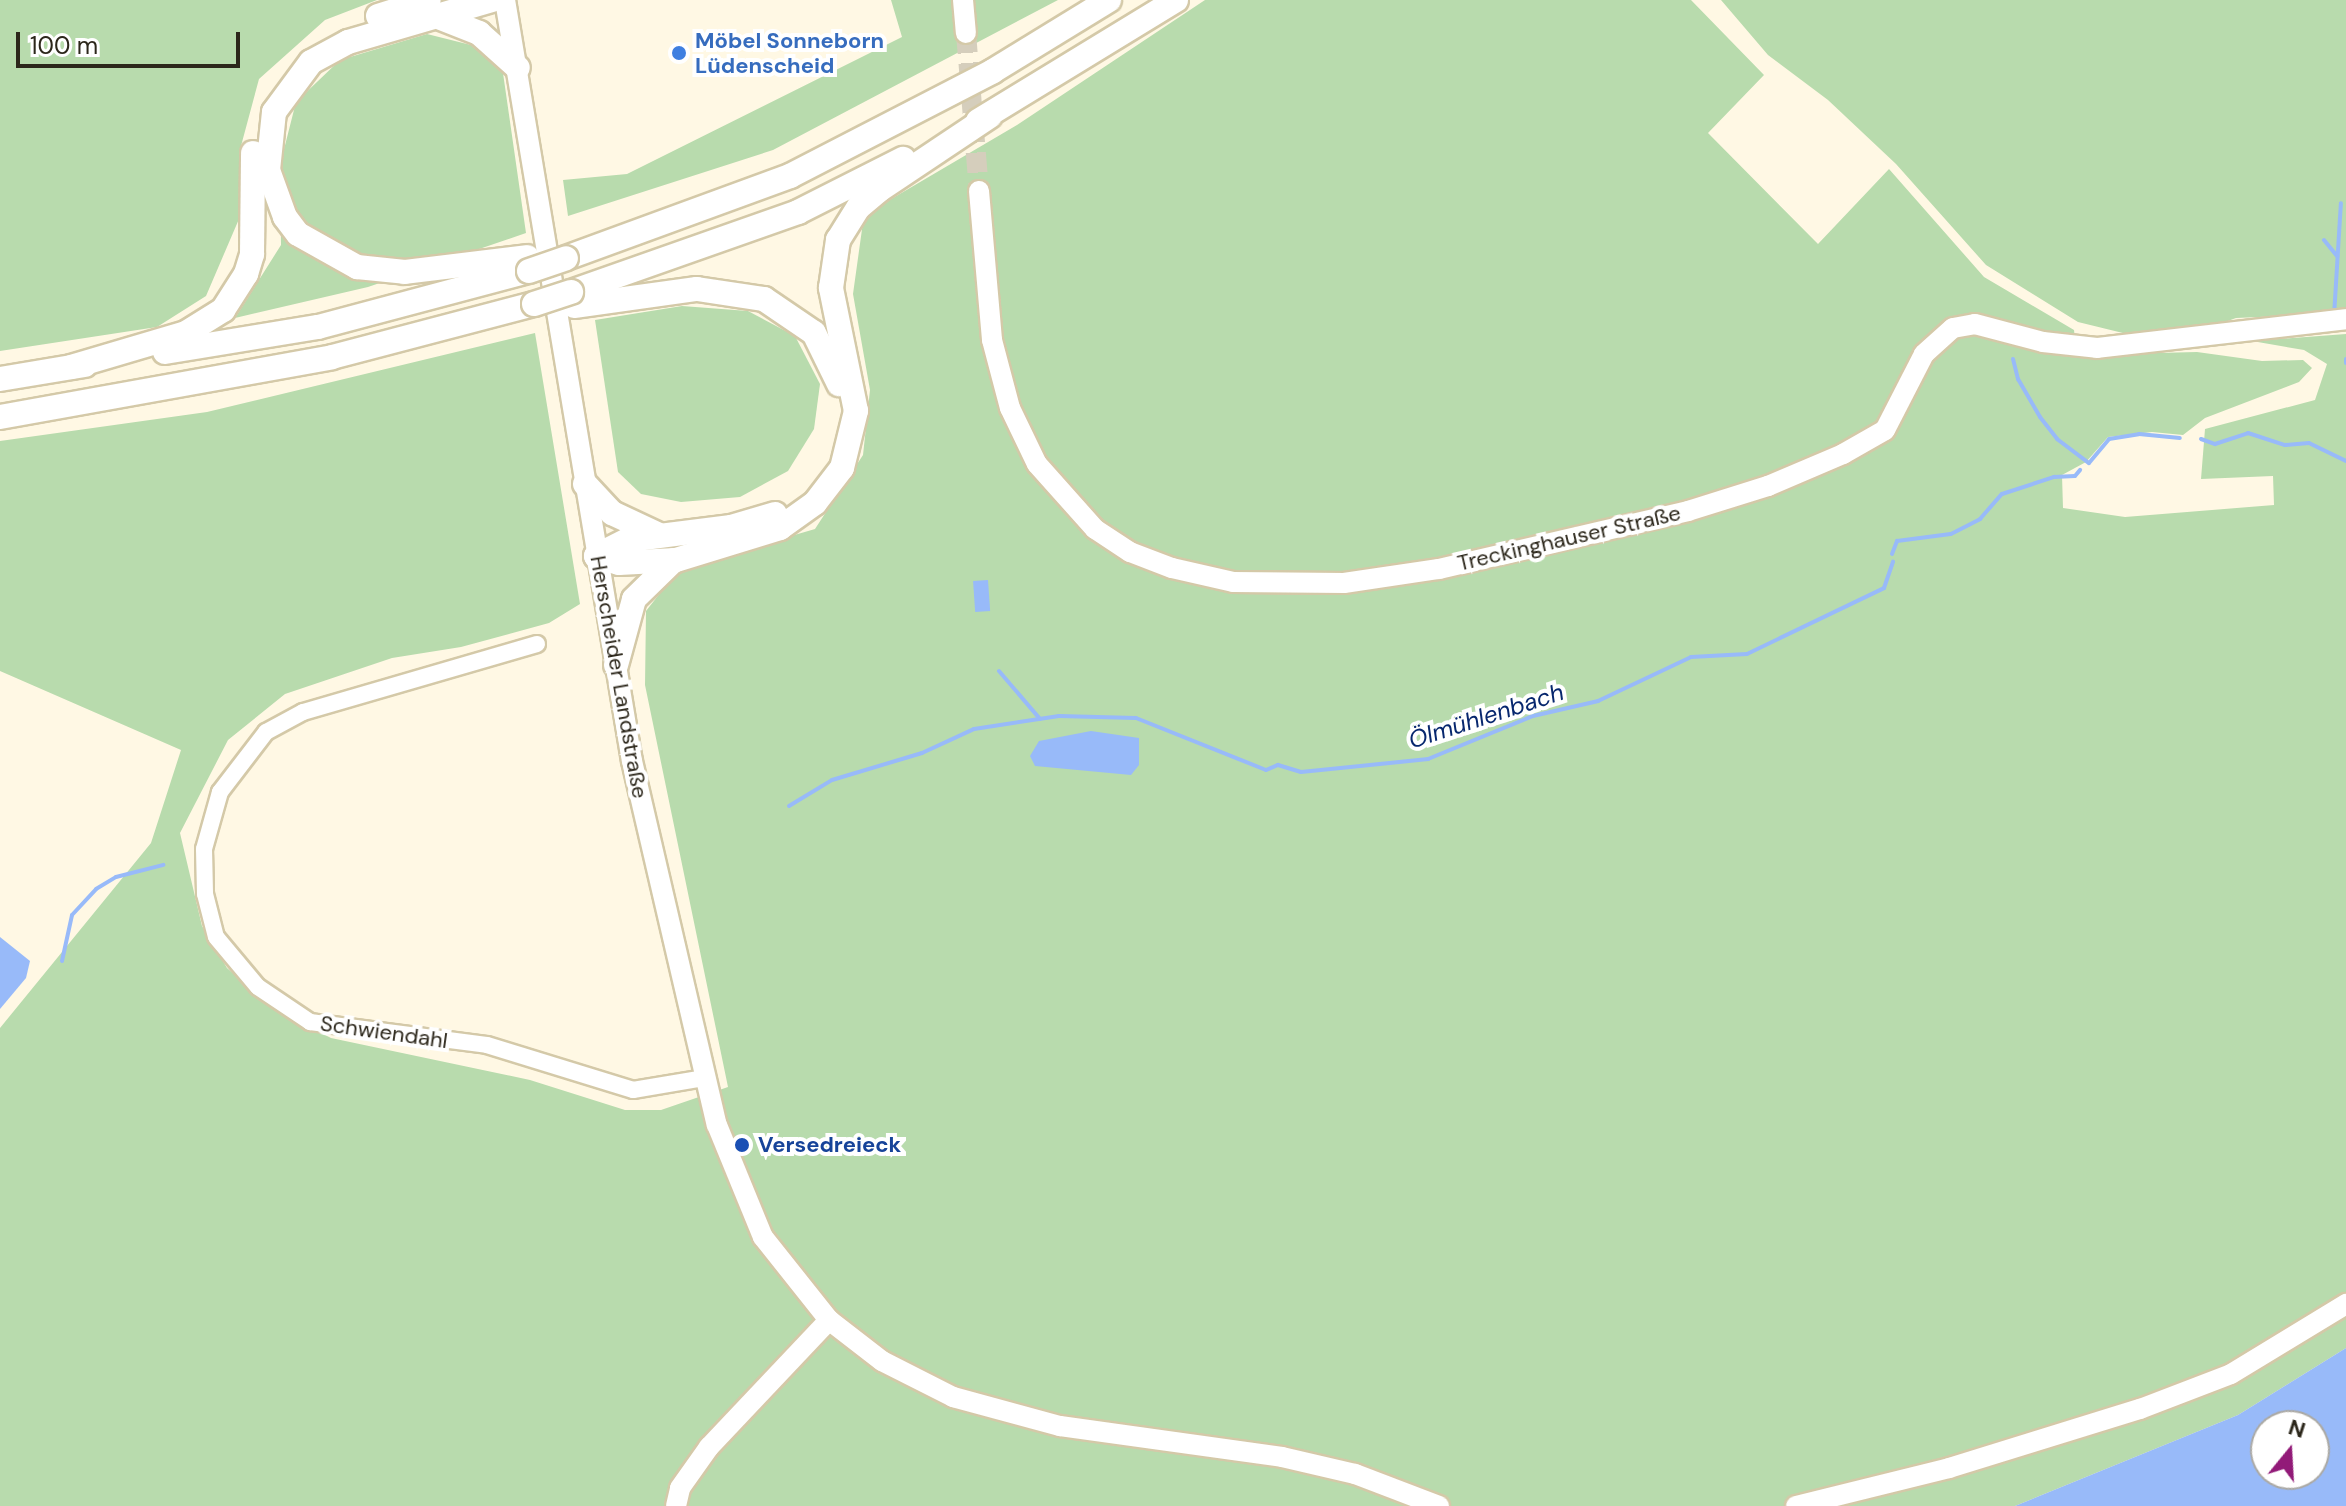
<!DOCTYPE html>
<meta charset="utf-8">
<style>
body{margin:0}
#map{position:relative;width:2346px;height:1506px;overflow:hidden;background:#fff8e4;font-family:"DM Sans",sans-serif}
div>[style]{position:absolute}
.green>*{inset:0;background:#b8dbad}
.water>*{inset:0;background:#98baf9;transform-origin:0 0}
.stream>*{height:4px;margin:-2px;padding:0 2px;transform-origin:2px;border-radius:2px;background:#98baf9}
.major-tunnel>*{height:20px;margin-top:-10px;transform-origin:0;background:repeating-linear-gradient(90deg,#d5cebc 0 20px,transparent 0 30px)}
.roads{filter:drop-shadow(2px 0 #d4c9a8) drop-shadow(-2px 0 #d4c9a8) drop-shadow(0 2px #d4c9a8) drop-shadow(0 -2px #d4c9a8)}
.minor>*{height:16px;margin:-8px;padding:0 8px;transform-origin:8px;border-radius:8px;background:#fff}
.major>*{height:20px;margin:-10px;padding:0 10px;transform-origin:10px;border-radius:10px;background:#fff}
.highway>*{height:24px;margin:-12px;padding:0 12px;transform-origin:12px;border-radius:12px;background:#fff}
.bridges{filter:drop-shadow(2px 0 #d4c9a8) drop-shadow(-2px 0 #d4c9a8) drop-shadow(0 2px #d4c9a8) drop-shadow(0 -2px #d4c9a8)}
.highway-bridge>*{height:24px;margin:-12px;padding:0 12px;transform-origin:12px;border-radius:12px;background:#fff}
.dots>*{width:22px;height:22px;translate:-50% -50%;box-sizing:border-box;border:4px solid #fff;border-radius:50%}
span{translate:-50% -50%;white-space:nowrap;text-align:center;line-height:1.15;-webkit-text-stroke:8px #fff;paint-order:stroke}
.shop-label{font-size:22px;color:#366cbe;font-weight:700}
.left{translate:0 -50%;text-align:left}
.street-label{font-size:22px;color:#2c271b}
.transit-label{font-size:22px;color:#164399;font-weight:700}
.water-label{font-size:24px;color:#07276e;font-style:italic}
.north{position:absolute;left:2250px;top:1410px;width:80px;height:80px;box-sizing:border-box;background:#fff;border:2px solid #aba9a4;border-radius:50%;rotate:18deg;font-size:22px;font-weight:700;line-height:32px;text-align:center;color:#2c271b}
.north::after{content:'';display:block;margin:auto;width:28px;height:36px;background:#921a78;clip-path:polygon(50% 0,100% 100%,50% 72%,0 100%)}
.scale{position:absolute;left:16px;top:32px;width:224px;height:36px;box-sizing:border-box;border:4px solid #2c271b;border-top:0;padding-left:10px;font-size:24px;line-height:28px;white-space:nowrap;color:#2c271b;-webkit-text-stroke:6px #fff;paint-order:stroke}
</style>
<div id="map">
<div class="green">
<div style="clip-path:polygon(0 0,377px 0,325px 20px,259px 79px,241px 146px,239px 219px,206px 296px,157px 327px,0 351px)"></div>
<div style="clip-path:polygon(891px 0,1058px 0,773px 150px,568px 216px,563px 180px,627px 174px,902px 37px)"></div>
<div style="clip-path:polygon(1205px 0,1691px 0,1764px 75px,1708px 133px,1818px 244px,1889px 169px,1984px 277px,2074px 330px,2077px 355px,2197px 352px,2262px 361px,2303px 360px,2312px 368px,2299px 382px,2205px 418px,2183px 435px,2152px 432px,2108px 437px,2086px 462px,2062px 475px,2063px 508px,2125px 517px,2274px 505px,2273px 476px,2201px 479px,2205px 429px,2315px 400px,2327px 364px,2304px 350px,2252px 341px,2346px 334px,2346px 1348px,2238px 1415px,2015px 1506px,0 1506px,0 1028px,151px 843px,181px 750px,0 671px,0 441px,207px 412px,535px 333px,580px 604px,549px 623px,461px 647px,392px 658px,285px 694px,228px 740px,180px 833px,202px 926px,227px 968px,274px 1009px,331px 1038px,530px 1080px,625px 1110px,661px 1110px,728px 1087px,645px 685px,646px 611px,679px 569px,815px 529px,863px 455px,870px 390px,853px 294px,864px 215px,1017px 125px)"></div>
<div style="clip-path:polygon(1721px 0,2346px 0,2346px 313px,2236px 318px,2189px 335px,2127px 334px,2078px 322px,1986px 265px,1896px 164px,1828px 100px,1768px 55px)"></div>
<div style="clip-path:polygon(427px 34px,471px 45px,503px 73px,526px 233px,368px 287px,235px 318px,281px 245px,280px 165px,296px 102px,340px 60px)"></div>
<div style="clip-path:polygon(682px 306px,748px 311px,795px 336px,820px 384px,814px 429px,788px 471px,740px 497px,681px 502px,641px 494px,618px 472px,595px 320px)"></div>
</div>
<div class="water">
<div style="left:988px;top:580px;width:31px;height:15px;rotate:86deg"></div>
<div style="clip-path:polygon(1091px 731px,1139px 738px,1139px 765px,1131px 775px,1035px 766px,1030px 756px,1039px 741px)"></div>
<div style="clip-path:polygon(0 937px,30px 961px,26px 978px,0 1009px)"></div>
<div style="clip-path:polygon(evenodd,2346px 1348px,2346px 1506px,2015px 1506px,2238px 1415px,2346px 1348px,2266px 1426px,2314px 1426px,2314px 1474px,2266px 1474px,2266px 1426px)"></div>
</div>
<div class="stream">
<div style="left:2324px;top:240px;width:21px;rotate:51deg"></div>
<div style="left:2334px;top:316px;width:113px;rotate:-86.5deg"></div>
<div style="left:2013px;top:359px;width:21px;rotate:76deg"></div>
<div style="left:2018px;top:379px;width:44px;rotate:59.9deg"></div>
<div style="left:2040px;top:417px;width:28px;rotate:52deg"></div>
<div style="left:2057px;top:439px;width:40px;rotate:37deg"></div>
<div style="left:2346px;top:359px;width:4px;rotate:90deg"></div>
<div style="left:2201px;top:439px;width:15px;rotate:20deg"></div>
<div style="left:2215px;top:444px;width:35px;rotate:-18deg"></div>
<div style="left:2248px;top:433px;width:39px;rotate:18deg"></div>
<div style="left:2285px;top:445px;width:24px;rotate:-5deg"></div>
<div style="left:2309px;top:443px;width:41px;rotate:25.9deg"></div>
<div style="left:2089px;top:463px;width:31px;rotate:-50deg"></div>
<div style="left:2109px;top:439px;width:30px;rotate:-9deg"></div>
<div style="left:2139px;top:434px;width:41px;rotate:5.6deg"></div>
<div style="left:1892px;top:554px;width:14px;rotate:-69deg"></div>
<div style="left:1897px;top:541px;width:54px;rotate:-7.4deg"></div>
<div style="left:1951px;top:534px;width:33px;rotate:-27deg"></div>
<div style="left:1980px;top:519px;width:33px;rotate:-49deg"></div>
<div style="left:2002px;top:494px;width:55px;rotate:-18.1deg"></div>
<div style="left:2054px;top:477px;width:21px;rotate:-3deg"></div>
<div style="left:2075px;top:476px;width:8px;rotate:-50deg"></div>
<div style="left:999px;top:671px;width:63px;rotate:49.5deg"></div>
<div style="left:789px;top:806px;width:50px;rotate:-31.2deg"></div>
<div style="left:832px;top:780px;width:94px;rotate:-16.7deg"></div>
<div style="left:922px;top:753px;width:57px;rotate:-24.8deg"></div>
<div style="left:974px;top:729px;width:86px;rotate:-8.7deg"></div>
<div style="left:1059px;top:716px;width:77px;rotate:1.5deg"></div>
<div style="left:1136px;top:718px;width:140px;rotate:21.8deg"></div>
<div style="left:1266px;top:770px;width:13px;rotate:-23deg"></div>
<div style="left:1278px;top:765px;width:24px;rotate:17deg"></div>
<div style="left:1301px;top:772px;width:128px;rotate:-5.8deg"></div>
<div style="left:1428px;top:759px;width:113px;rotate:-22.3deg"></div>
<div style="left:1533px;top:716px;width:67px;rotate:-13deg"></div>
<div style="left:1598px;top:701px;width:103px;rotate:-25.3deg"></div>
<div style="left:1691px;top:657px;width:56px;rotate:-3.1deg"></div>
<div style="left:1747px;top:654px;width:152px;rotate:-25.7deg"></div>
<div style="left:1884px;top:588px;width:28px;rotate:-71deg"></div>
<div style="left:62px;top:961px;width:47px;rotate:-77.7deg"></div>
<div style="left:72px;top:915px;width:35px;rotate:-47deg"></div>
<div style="left:96px;top:889px;width:23px;rotate:-31deg"></div>
<div style="left:116px;top:877px;width:49px;rotate:-14.3deg"></div>
</div>
<div class="major-tunnel">
<div style="left:966px;top:33px;width:159px;rotate:85.3deg"></div>
</div>
<div class="roads">
<div class="minor">
<div style="left:537px;top:644px;width:244px;rotate:163.8deg"></div>
<div style="left:303px;top:712px;width:42px;rotate:151.6deg"></div>
<div style="left:266px;top:732px;width:76px;rotate:127.5deg"></div>
<div style="left:220px;top:792px;width:59px;rotate:105.7deg"></div>
<div style="left:204px;top:849px;width:45px;rotate:88.7deg"></div>
<div style="left:205px;top:894px;width:44px;rotate:75.7deg"></div>
<div style="left:216px;top:937px;width:65px;rotate:50deg"></div>
<div style="left:258px;top:987px;width:63px;rotate:33.9deg"></div>
<div style="left:310px;top:1022px;width:178px;rotate:7.4deg"></div>
<div style="left:487px;top:1045px;width:153px;rotate:17.1deg"></div>
<div style="left:633px;top:1090px;width:73px;rotate:-9.5deg"></div>
</div>
<div class="major">
<div style="left:505px;top:0;width:772px;rotate:80.53deg"></div>
<div style="left:632px;top:761px;width:374px;rotate:76.9deg"></div>
<div style="left:717px;top:1125px;width:121px;rotate:67.7deg"></div>
<div style="left:763px;top:1237px;width:106px;rotate:51.5deg"></div>
<div style="left:829px;top:1320px;width:67px;rotate:37.7deg"></div>
<div style="left:882px;top:1361px;width:80px;rotate:26.9deg"></div>
<div style="left:953px;top:1397px;width:111px;rotate:15.2deg"></div>
<div style="left:1060px;top:1426px;width:224px;rotate:7.9deg"></div>
<div style="left:1282px;top:1457px;width:75px;rotate:13.1deg"></div>
<div style="left:1355px;top:1474px;width:90px;rotate:20.9deg"></div>
<div style="left:963px;top:0;width:33px;rotate:85deg"></div>
<div style="left:979px;top:191px;width:150px;rotate:85deg"></div>
<div style="left:992px;top:340px;width:70px;rotate:75.2deg"></div>
<div style="left:1010px;top:408px;width:62px;rotate:64.3deg"></div>
<div style="left:1037px;top:464px;width:87px;rotate:48.3deg"></div>
<div style="left:1095px;top:529px;width:42px;rotate:33.3deg"></div>
<div style="left:1130px;top:552px;width:45px;rotate:20.9deg"></div>
<div style="left:1172px;top:568px;width:63px;rotate:12.9deg"></div>
<div style="left:1233px;top:582px;width:111px;rotate:0.5deg"></div>
<div style="left:1344px;top:583px;width:96px;rotate:-8.4deg"></div>
<div style="left:1439px;top:569px;width:256px;rotate:-13.1deg"></div>
<div style="left:1688px;top:511px;width:84px;rotate:-17.4deg"></div>
<div style="left:1768px;top:486px;width:82px;rotate:-23.1deg"></div>
<div style="left:1843px;top:454px;width:48px;rotate:-29.7deg"></div>
<div style="left:1885px;top:430px;width:85px;rotate:-62.8deg"></div>
<div style="left:1924px;top:354px;width:39px;rotate:-42deg"></div>
<div style="left:1953px;top:328px;width:22px;rotate:-10deg"></div>
<div style="left:1975px;top:324px;width:70px;rotate:14.8deg"></div>
<div style="left:2043px;top:342px;width:54px;rotate:6.3deg"></div>
<div style="left:2097px;top:348px;width:251px;rotate:-6.6deg"></div>
<div style="left:676px;top:1506px;width:18px;rotate:-77deg"></div>
<div style="left:680px;top:1488px;width:50px;rotate:-54.7deg"></div>
<div style="left:709px;top:1447px;width:175px;rotate:-46.6deg"></div>
<div style="left:1796px;top:1506px;width:158px;rotate:-13.9deg"></div>
<div style="left:1949px;top:1468px;width:200px;rotate:-17.2deg"></div>
<div style="left:2140px;top:1409px;width:97px;rotate:-21deg"></div>
<div style="left:2231px;top:1374px;width:135px;rotate:-31.3deg"></div>
</div>
<div class="highway">
<div style="left:492px;top:0;width:150px;rotate:163.7deg"></div>
<div style="left:348px;top:42px;width:42px;rotate:151.6deg"></div>
<div style="left:311px;top:62px;width:62px;rotate:126.5deg"></div>
<div style="left:274px;top:112px;width:58px;rotate:95.9deg"></div>
<div style="left:268px;top:170px;width:50px;rotate:70.1deg"></div>
<div style="left:285px;top:217px;width:21px;rotate:53deg"></div>
<div style="left:298px;top:234px;width:68px;rotate:29.2deg"></div>
<div style="left:357px;top:267px;width:48px;rotate:5.9deg"></div>
<div style="left:405px;top:272px;width:123px;rotate:-7deg"></div>
<div style="left:378px;top:16px;width:53px;rotate:-17.4deg"></div>
<div style="left:441px;top:18px;width:41px;rotate:21.5deg"></div>
<div style="left:479px;top:33px;width:52px;rotate:41.9deg"></div>
<div style="left:978px;top:121px;width:232px;rotate:-31.4deg"></div>
<div style="left:566px;top:258px;width:239px;rotate:-20.1deg"></div>
<div style="left:790px;top:176px;width:229px;rotate:-27.3deg"></div>
<div style="left:993px;top:71px;width:136px;rotate:-31.5deg"></div>
<div style="left:571px;top:292px;width:241px;rotate:-19.4deg"></div>
<div style="left:798px;top:212px;width:118px;rotate:-26.8deg"></div>
<div style="left:574px;top:306px;width:124px;rotate:-7.9deg"></div>
<div style="left:697px;top:289px;width:68px;rotate:8.5deg"></div>
<div style="left:764px;top:299px;width:60px;rotate:34.2deg"></div>
<div style="left:814px;top:333px;width:57px;rotate:63.9deg"></div>
<div style="left:165px;top:352px;width:155px;rotate:-9.3deg"></div>
<div style="left:318px;top:327px;width:218px;rotate:-14.9deg"></div>
<div style="left:71px;top:367px;width:120px;rotate:-16.5deg"></div>
<div style="left:186px;top:333px;width:44px;rotate:-31.9deg"></div>
<div style="left:223px;top:310px;width:43px;rotate:-57.4deg"></div>
<div style="left:246px;top:274px;width:21px;rotate:-73deg"></div>
<div style="left:252px;top:254px;width:101px;rotate:-89.4deg"></div>
<div style="left:0;top:379px;width:86px;rotate:-9.4deg"></div>
<div style="left:0;top:417px;width:337px;rotate:-10.2deg"></div>
<div style="left:332px;top:357px;width:209px;rotate:-14.7deg"></div>
<div style="left:585px;top:484px;width:40px;rotate:47deg"></div>
<div style="left:612px;top:513px;width:50px;rotate:25deg"></div>
<div style="left:596px;top:556px;width:24px;rotate:17deg"></div>
<div style="left:619px;top:563px;width:57px;rotate:-3deg"></div>
<div style="left:676px;top:560px;width:109px;rotate:-17.1deg"></div>
<div style="left:780px;top:528px;width:43px;rotate:-35.5deg"></div>
<div style="left:815px;top:503px;width:44px;rotate:-52.4deg"></div>
<div style="left:842px;top:468px;width:59px;rotate:-76.2deg"></div>
<div style="left:856px;top:411px;width:126px;rotate:-101.5deg"></div>
<div style="left:831px;top:288px;width:49px;rotate:-81.7deg"></div>
<div style="left:838px;top:240px;width:39px;rotate:-58deg"></div>
<div style="left:859px;top:207px;width:26px;rotate:-40deg"></div>
<div style="left:879px;top:190px;width:133px;rotate:-33.7deg"></div>
<div style="left:596px;top:556px;width:36px;rotate:-27deg"></div>
<div style="left:628px;top:540px;width:104px;rotate:-7.2deg"></div>
<div style="left:731px;top:527px;width:46px;rotate:-16.5deg"></div>
<div style="left:616px;top:665px;width:68px;rotate:-74.7deg"></div>
<div style="left:634px;top:599px;width:56px;rotate:-44.3deg"></div>
</div>
</div>
<div class="bridges">
<div class="highway-bridge">
<div style="left:529px;top:271px;width:39px;rotate:-19deg"></div>
<div style="left:534px;top:304px;width:39px;rotate:-18deg"></div>
</div>
</div>
<div class="dots">
<div style="left:679px;top:53px;background:#3f7fe0"></div>
<div style="left:742px;top:1145px;background:#1a4fb4"></div>
</div>
<div class="shop-label">
<span class="left" style="left:695px;top:53px">Möbel Sonneborn<br>Lüdenscheid</span>
</div>
<div class="street-label">
<span style="left:1569px;top:538px;rotate:-13deg">Treckinghauser Straße</span>
<span style="left:619px;top:677px;rotate:80deg">Herscheider Landstraße</span>
<span style="left:384px;top:1032px;rotate:8deg">Schwiendahl</span>
</div>
<div class="transit-label">
<span class="left" style="left:758px;top:1145px">Versedreieck</span>
</div>
<div class="water-label">
<span style="left:1486px;top:716px;rotate:-18deg">Ölmühlenbach</span>
</div>
<div class="north">N</div>
<div class="scale">100 m</div>
</div>
